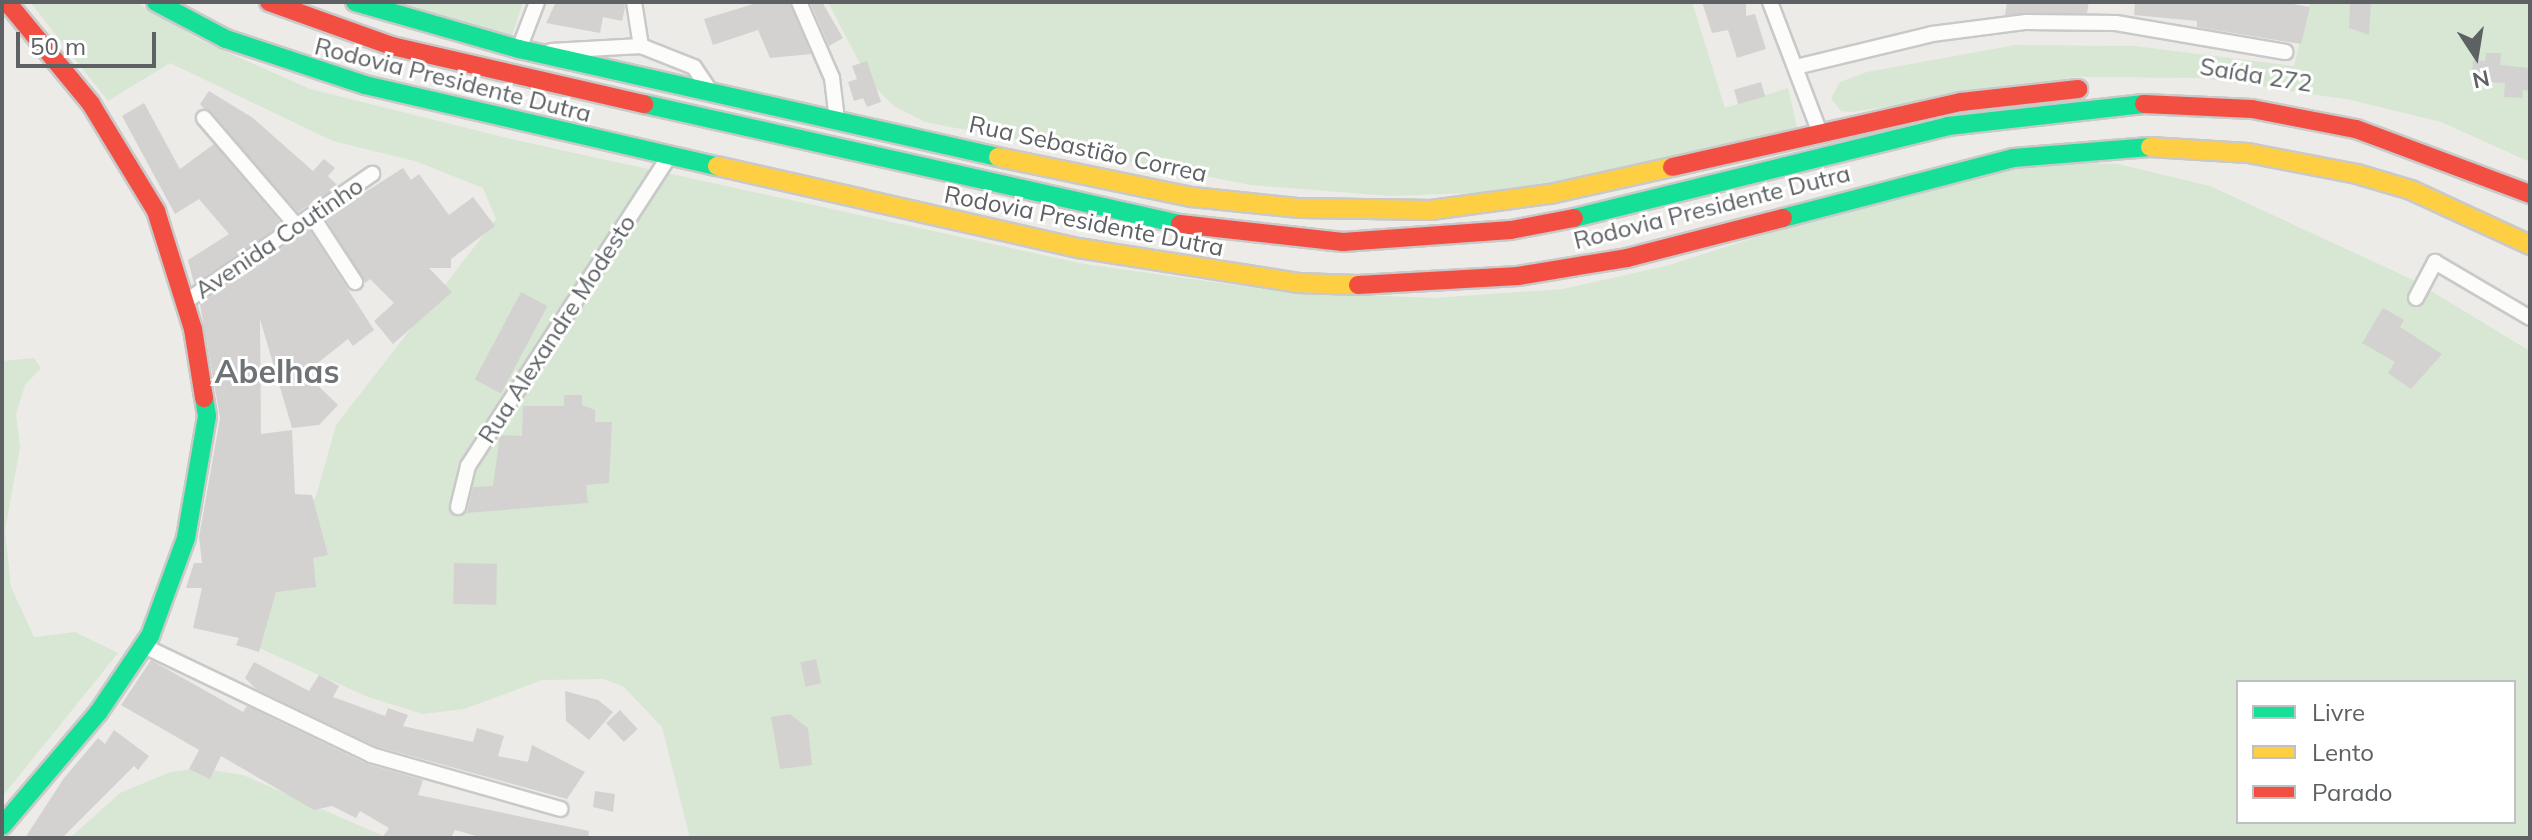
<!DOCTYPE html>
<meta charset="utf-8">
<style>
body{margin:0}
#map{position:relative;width:2532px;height:840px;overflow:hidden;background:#ecebe7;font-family:Mulish,sans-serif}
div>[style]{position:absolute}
.green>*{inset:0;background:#d7e7d4}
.building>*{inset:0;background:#d3d2d0;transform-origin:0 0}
.roads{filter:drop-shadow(2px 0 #c9c9c9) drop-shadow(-2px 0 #c9c9c9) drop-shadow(0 2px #c9c9c9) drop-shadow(0 -2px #c9c9c9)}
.street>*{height:14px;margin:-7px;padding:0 7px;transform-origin:7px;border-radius:7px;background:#fcfcfb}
.fast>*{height:18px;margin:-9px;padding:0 9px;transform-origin:9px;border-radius:9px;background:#16e098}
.slow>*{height:18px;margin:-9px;padding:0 9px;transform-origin:9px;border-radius:9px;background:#ffcf43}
.jam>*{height:18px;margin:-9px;padding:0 9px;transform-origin:9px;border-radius:9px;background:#f24e42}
span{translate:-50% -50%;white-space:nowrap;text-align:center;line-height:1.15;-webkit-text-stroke:6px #fff;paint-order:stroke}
.street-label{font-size:24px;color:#5d6164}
.district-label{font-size:32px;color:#6e7376;font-weight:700}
.frame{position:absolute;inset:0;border:4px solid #5d6164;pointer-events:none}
.legend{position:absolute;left:2236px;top:680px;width:280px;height:144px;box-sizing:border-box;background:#fff;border:2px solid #bec0c1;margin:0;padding:10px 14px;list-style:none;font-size:24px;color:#5d6164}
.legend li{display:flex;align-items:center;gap:16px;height:40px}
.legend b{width:40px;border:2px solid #bec0c1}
.north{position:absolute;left:2436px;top:16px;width:80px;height:80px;-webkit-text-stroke:6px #fff;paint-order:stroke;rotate:168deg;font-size:22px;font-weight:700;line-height:32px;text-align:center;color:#5d6164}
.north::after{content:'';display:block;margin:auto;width:28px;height:36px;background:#5d6164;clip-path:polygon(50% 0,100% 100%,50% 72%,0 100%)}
.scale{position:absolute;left:16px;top:32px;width:140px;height:36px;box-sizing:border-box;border:4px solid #5d6164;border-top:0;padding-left:10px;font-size:24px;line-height:28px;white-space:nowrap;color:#5d6164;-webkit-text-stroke:6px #fff;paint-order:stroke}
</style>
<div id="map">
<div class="green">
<div style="clip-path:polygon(evenodd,30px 2px,136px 2px,200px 40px,310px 89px,515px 140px,1084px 264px,1284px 292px,1434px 298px,1563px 289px,1666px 266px,1930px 182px,2064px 162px,2118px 164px,2210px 186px,2411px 279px,2530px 351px,2530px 838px,690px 838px,662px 727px,624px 687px,604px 679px,542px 680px,464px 709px,423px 714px,368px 697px,250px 644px,317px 493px,336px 425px,496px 219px,483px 188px,415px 161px,333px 141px,170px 63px,108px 101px,30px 2px,2238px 682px,2514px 682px,2514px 822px,2238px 822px,2238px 682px)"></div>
<div style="clip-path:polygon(393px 2px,523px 2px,512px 36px)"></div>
<div style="clip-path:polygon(828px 2px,1692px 2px,1725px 108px,1788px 88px,1798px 131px,1726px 151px,1507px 192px,1390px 196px,1251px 185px,925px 122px,894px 106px,869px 81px)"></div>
<div style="clip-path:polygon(2310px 2px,2530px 2px,2530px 162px,2441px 122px,2351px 100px,2201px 78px,2076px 77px,1852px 112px,1841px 111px,1831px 98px,1840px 82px,1867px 72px,2015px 45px,2135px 46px,2294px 66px)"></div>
<div style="clip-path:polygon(34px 358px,41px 368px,25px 385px,16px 414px,20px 448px,5px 530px,11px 587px,34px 637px,75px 632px,118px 653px,2px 797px,2px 361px)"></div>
<div style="clip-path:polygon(199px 768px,243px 775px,388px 838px,70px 838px,120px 793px,170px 772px)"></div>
</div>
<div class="building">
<div style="clip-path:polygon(556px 2px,624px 2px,625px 8px,622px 21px,603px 17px,600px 33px,546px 23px)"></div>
<div style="clip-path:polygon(760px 2px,789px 2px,811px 54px,770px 58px,758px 30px,713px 45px,704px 19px)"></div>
<div style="clip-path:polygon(810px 2px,822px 2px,843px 38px,829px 46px)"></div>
<div style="clip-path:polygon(1702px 2px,1746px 2px,1746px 16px,1755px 14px,1766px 49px,1737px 58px,1728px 30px,1712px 33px)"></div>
<div style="clip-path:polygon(2007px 2px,2089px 2px,2087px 13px,2005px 15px)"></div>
<div style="clip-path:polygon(2135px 2px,2281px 2px,2310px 7px,2301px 44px,2197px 27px,2197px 21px,2134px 15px)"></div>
<div style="clip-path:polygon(2350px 2px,2371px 3px,2369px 35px,2349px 28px)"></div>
<div style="clip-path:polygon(2486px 53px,2501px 53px,2500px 65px,2530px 68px,2530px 91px,2523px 90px,2522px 98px,2504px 97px,2505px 83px,2472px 81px,2473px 60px,2485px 61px)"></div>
<div style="clip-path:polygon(867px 61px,881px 102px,867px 107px,863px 98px,854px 101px,848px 82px,857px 79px,852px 66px)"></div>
<div style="left:1761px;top:82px;width:15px;height:28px;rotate:74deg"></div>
<div style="clip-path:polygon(209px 91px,253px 118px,313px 171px,324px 159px,335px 168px,328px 176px,338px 186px,298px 212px,200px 104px)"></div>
<div style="clip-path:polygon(144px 103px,180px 169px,214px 144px,282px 224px,194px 284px,188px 260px,229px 234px,199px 199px,175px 214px,122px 116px)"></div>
<div style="clip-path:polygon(403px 168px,411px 180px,419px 174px,449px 215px,473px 197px,495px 226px,451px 259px,451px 268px,429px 268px,452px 292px,393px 344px,374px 321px,394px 303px,370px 279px,365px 283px,325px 218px)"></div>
<div style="clip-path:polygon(309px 229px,374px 330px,353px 346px,348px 339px,305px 373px,338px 405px,319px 425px,292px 428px,260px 319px,261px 434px,292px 430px,295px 494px,312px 495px,328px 555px,313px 558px,316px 587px,276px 592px,259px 652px,236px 645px,239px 638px,193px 628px,202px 588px,186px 588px,194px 563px,202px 563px,199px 537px,220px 418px,200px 304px)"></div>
<div style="left:521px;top:292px;width:30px;height:99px;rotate:28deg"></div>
<div style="clip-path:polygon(2383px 308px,2404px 320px,2400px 327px,2442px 354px,2411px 389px,2388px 373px,2395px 362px,2362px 343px)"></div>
<div style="clip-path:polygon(564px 395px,582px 395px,582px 405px,595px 410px,595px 422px,612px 422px,609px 483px,586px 485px,588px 503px,467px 513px,473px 487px,493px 486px,500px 435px,522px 436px,523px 406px,564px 406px)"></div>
<div style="left:454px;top:563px;width:43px;height:41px;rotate:1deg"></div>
<div style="left:816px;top:659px;width:25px;height:16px;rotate:78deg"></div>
<div style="clip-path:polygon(151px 660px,243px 712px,247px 706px,367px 764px,423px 780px,418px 795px,589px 831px,588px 838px,483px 838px,455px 830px,451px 838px,382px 838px,389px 828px,360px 811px,356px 818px,332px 806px,314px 810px,221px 756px,210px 779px,189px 769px,199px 750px,121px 705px)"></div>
<div style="clip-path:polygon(254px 662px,309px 691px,319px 675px,339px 686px,333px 697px,385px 716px,388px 708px,408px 715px,403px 726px,473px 742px,477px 728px,504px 736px,498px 756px,528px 762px,532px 745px,585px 772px,567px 799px,375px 746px,256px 689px,245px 678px)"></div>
<div style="clip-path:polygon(565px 691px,598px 700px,613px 712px,589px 740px,566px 721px)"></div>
<div style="left:620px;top:710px;width:26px;height:19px;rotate:47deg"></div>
<div style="clip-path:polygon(790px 714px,808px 728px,812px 765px,780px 769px,771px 717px)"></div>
<div style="clip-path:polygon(114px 730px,149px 756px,138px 770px,134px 766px,62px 838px,25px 838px,64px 778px,98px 738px,105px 744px)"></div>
<div style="clip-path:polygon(595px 791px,615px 794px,613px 812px,593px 807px)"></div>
</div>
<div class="roads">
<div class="street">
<div style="left:634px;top:2px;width:45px;rotate:81deg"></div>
<div style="left:799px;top:2px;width:83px;rotate:66.5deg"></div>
<div style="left:832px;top:78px;width:42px;rotate:83.2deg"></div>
<div style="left:1770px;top:2px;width:137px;rotate:69.1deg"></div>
<div style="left:519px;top:49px;width:50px;rotate:-69deg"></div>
<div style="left:551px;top:51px;width:90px;rotate:-3.2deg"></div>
<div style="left:641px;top:46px;width:57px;rotate:21.6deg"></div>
<div style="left:694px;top:67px;width:25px;rotate:56deg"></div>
<div style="left:1796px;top:67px;width:140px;rotate:-13.6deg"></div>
<div style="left:1932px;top:34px;width:95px;rotate:-7.3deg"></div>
<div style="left:2026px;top:22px;width:90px;rotate:0.6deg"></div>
<div style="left:2116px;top:23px;width:172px;rotate:9.7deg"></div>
<div style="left:204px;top:118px;width:143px;rotate:49.3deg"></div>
<div style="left:312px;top:216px;width:79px;rotate:56.9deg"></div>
<div style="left:2416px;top:298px;width:41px;rotate:-62.2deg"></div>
<div style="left:2435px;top:262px;width:110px;rotate:30.5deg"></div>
<div style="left:185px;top:302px;width:227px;rotate:-34.4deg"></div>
<div style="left:458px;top:507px;width:42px;rotate:-76.3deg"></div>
<div style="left:468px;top:466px;width:369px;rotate:-57deg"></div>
<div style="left:144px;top:646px;width:252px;rotate:25.6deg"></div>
<div style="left:371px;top:755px;width:197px;rotate:15.9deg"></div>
</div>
<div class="fast">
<div style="left:156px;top:2px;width:79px;rotate:27.9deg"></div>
<div style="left:226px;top:39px;width:146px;rotate:18.3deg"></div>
<div style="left:365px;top:85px;width:361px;rotate:13deg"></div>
<div style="left:355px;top:2px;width:171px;rotate:16deg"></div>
<div style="left:519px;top:49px;width:491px;rotate:12.7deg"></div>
<div style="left:644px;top:104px;width:549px;rotate:12.62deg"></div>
<div style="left:1574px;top:218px;width:385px;rotate:-13.8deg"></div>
<div style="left:1948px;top:126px;width:197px;rotate:-6.4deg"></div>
<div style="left:1783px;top:218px;width:238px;rotate:-14.6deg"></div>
<div style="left:2013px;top:158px;width:137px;rotate:-4.6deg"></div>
<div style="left:2px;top:826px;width:148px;rotate:-49.7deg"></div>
<div style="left:98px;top:713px;width:93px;rotate:-56deg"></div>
<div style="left:150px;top:636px;width:104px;rotate:-69.8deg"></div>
<div style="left:186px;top:538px;width:124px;rotate:-80.2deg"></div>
<div style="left:207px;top:416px;width:18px;rotate:-99deg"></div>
</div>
<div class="slow">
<div style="left:2150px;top:147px;width:98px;rotate:3.5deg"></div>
<div style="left:2248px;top:153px;width:111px;rotate:10.9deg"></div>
<div style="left:2357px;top:174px;width:56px;rotate:16.5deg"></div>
<div style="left:2411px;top:190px;width:131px;rotate:24.8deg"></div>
<div style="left:998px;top:157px;width:198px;rotate:11.7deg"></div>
<div style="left:1192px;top:197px;width:108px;rotate:5.9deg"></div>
<div style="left:1299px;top:208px;width:132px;rotate:0.9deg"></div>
<div style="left:1431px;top:210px;width:120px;rotate:-7.7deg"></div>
<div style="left:1550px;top:194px;width:125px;rotate:-12.5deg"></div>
<div style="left:717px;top:166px;width:370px;rotate:12.8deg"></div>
<div style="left:1078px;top:248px;width:223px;rotate:9deg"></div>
<div style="left:1298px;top:283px;width:60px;rotate:1.9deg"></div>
</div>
<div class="jam">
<div style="left:7px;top:2px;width:132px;rotate:50.5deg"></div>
<div style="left:91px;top:104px;width:125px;rotate:58.7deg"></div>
<div style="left:156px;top:211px;width:124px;rotate:72.6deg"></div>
<div style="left:193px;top:329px;width:70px;rotate:80.9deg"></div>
<div style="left:269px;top:2px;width:131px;rotate:19.7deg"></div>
<div style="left:392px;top:46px;width:259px;rotate:13deg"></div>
<div style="left:1961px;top:102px;width:118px;rotate:-6.3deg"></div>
<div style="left:2144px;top:104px;width:108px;rotate:2.7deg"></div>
<div style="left:2252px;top:109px;width:106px;rotate:10.9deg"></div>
<div style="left:2356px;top:129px;width:186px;rotate:20.5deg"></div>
<div style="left:1672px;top:167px;width:296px;rotate:-12.7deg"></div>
<div style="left:1180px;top:224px;width:164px;rotate:6.3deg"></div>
<div style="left:1343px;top:242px;width:168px;rotate:-4.1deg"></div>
<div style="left:1511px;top:230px;width:64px;rotate:-10.8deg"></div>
<div style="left:1358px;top:285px;width:160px;rotate:-3.2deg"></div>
<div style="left:1518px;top:276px;width:110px;rotate:-9.4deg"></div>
<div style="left:1627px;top:258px;width:161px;rotate:-14.4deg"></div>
</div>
</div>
<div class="street-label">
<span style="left:2256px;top:75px;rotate:9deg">Saída 272</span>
<span style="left:453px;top:80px;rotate:14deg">Rodovia Presidente Dutra</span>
<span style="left:1088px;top:149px;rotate:12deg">Rua Sebastião Correa</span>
<span style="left:1712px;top:207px;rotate:-14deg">Rodovia Presidente Dutra</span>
<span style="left:1084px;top:221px;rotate:11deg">Rodovia Presidente Dutra</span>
<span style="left:279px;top:238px;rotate:-34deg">Avenida Coutinho</span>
<span style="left:557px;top:329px;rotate:-57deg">Rua Alexandre Modesto</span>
</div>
<div class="district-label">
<span style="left:277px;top:371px">Abelhas</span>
</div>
<div class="frame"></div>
<ul class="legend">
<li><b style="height:10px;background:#16e098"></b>Livre</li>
<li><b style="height:10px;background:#ffcf43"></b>Lento</li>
<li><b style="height:10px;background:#f24e42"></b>Parado</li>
</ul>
<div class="north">N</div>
<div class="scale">50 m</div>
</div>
